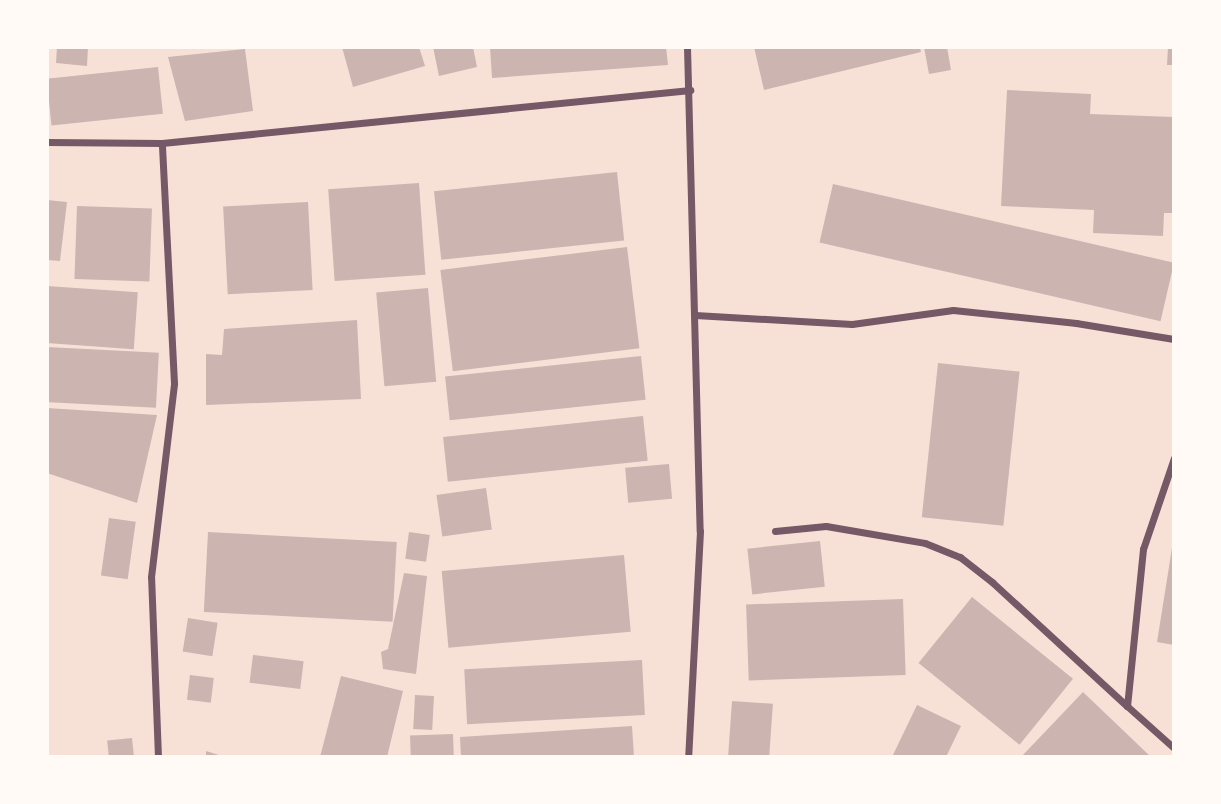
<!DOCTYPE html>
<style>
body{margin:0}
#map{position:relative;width:1221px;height:804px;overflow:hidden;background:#f7e1d7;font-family:"DejaVu Sans",sans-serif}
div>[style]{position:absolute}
.building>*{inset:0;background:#ccb4b1;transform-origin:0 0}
.minor>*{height:7px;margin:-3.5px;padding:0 3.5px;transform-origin:3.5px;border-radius:3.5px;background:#755966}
span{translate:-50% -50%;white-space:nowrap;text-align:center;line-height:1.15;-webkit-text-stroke:5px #fffaf5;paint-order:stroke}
.frame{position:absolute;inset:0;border:49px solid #fffaf5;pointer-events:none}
</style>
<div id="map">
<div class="building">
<div style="clip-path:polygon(57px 47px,88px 47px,87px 66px,56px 63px)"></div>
<div style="clip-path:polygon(342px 47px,419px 47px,425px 66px,353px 87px)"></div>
<div style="clip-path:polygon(433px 47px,473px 47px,477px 67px,439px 76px)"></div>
<div style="clip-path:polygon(490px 47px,666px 47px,668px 65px,492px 78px)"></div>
<div style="clip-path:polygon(754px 47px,920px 47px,921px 52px,764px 90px)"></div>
<div style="clip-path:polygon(924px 47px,947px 47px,951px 70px,929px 74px)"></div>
<div style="clip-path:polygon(1168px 47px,1174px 47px,1174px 65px,1167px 65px)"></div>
<div style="clip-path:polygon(245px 49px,253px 111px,185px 121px,168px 57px)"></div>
<div style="left:158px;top:67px;width:47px;height:112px;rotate:84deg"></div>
<div style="clip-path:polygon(1007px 90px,1091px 94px,1090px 114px,1174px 117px,1174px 213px,1164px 213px,1163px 236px,1093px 233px,1094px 210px,1001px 206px)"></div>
<div style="left:617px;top:172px;width:69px;height:184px;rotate:84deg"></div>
<div style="left:419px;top:183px;width:92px;height:91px;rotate:86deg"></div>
<div style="left:833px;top:184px;width:350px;height:60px;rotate:13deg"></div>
<div style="clip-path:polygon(47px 200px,67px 202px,60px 261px,47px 260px)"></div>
<div style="left:308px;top:202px;width:88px;height:85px;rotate:87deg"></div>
<div style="left:77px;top:206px;width:75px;height:73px;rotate:2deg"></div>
<div style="left:627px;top:247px;width:102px;height:188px;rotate:83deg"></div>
<div style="left:47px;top:286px;width:91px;height:57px;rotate:4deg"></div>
<div style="left:428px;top:288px;width:94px;height:52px;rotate:85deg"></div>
<div style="clip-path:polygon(357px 320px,361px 399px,206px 405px,206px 354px,222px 355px,224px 329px)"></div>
<div style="left:47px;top:347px;width:112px;height:55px;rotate:3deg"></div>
<div style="left:641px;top:356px;width:44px;height:197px;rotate:84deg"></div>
<div style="left:938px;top:363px;width:82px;height:155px;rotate:6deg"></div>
<div style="clip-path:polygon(47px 408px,157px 415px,137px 503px,47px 473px)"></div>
<div style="left:643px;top:416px;width:45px;height:201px;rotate:84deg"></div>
<div style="left:669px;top:464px;width:35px;height:44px;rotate:85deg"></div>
<div style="left:486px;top:488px;width:42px;height:50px;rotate:82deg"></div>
<div style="left:109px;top:518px;width:27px;height:58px;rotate:8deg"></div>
<div style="left:208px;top:532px;width:189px;height:80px;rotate:3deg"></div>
<div style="left:409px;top:532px;width:21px;height:27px;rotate:8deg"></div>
<div style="left:820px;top:541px;width:46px;height:73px;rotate:84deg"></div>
<div style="clip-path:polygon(1172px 548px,1174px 548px,1174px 645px,1157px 642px)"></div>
<div style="left:624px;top:555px;width:77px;height:183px;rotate:85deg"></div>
<div style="clip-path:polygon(404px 573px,427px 576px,416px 674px,383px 669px,381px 652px,388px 649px)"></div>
<div style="left:972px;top:597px;width:130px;height:85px;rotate:39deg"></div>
<div style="left:903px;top:599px;width:76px;height:157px;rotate:88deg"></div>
<div style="left:188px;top:618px;width:30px;height:34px;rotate:9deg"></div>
<div style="left:253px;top:655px;width:51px;height:28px;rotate:7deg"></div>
<div style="left:642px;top:660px;width:55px;height:178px;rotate:87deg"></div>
<div style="left:190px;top:675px;width:24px;height:25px;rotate:7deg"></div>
<div style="clip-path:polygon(341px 676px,403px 691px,387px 757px,320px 757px)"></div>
<div style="clip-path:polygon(1083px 692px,1151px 757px,1021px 757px)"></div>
<div style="left:415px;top:695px;width:19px;height:34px;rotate:3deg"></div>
<div style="left:732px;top:701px;width:41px;height:56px;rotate:4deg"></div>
<div style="clip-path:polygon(917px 705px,961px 726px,946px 757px,892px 757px)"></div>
<div style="clip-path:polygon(632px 726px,634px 757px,461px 757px,460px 737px)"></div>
<div style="left:453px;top:734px;width:23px;height:43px;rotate:88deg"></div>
<div style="left:132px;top:738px;width:19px;height:25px;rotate:84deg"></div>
<div style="clip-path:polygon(206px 751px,222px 756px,222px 757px,206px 757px)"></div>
</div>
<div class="minor">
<div style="left:687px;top:47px;width:484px;rotate:88.5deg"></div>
<div style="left:700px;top:531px;width:226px;rotate:93deg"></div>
<div style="left:47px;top:142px;width:115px;rotate:0.5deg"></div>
<div style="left:162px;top:143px;width:531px;rotate:-5.73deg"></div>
<div style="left:695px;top:315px;width:157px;rotate:3.3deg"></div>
<div style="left:852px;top:324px;width:102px;rotate:-7.9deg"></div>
<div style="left:953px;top:310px;width:124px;rotate:6deg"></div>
<div style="left:1076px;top:323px;width:99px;rotate:9.3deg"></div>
<div style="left:1174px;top:458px;width:96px;rotate:108.8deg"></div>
<div style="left:1143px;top:549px;width:158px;rotate:95.8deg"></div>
<div style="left:1127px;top:706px;width:63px;rotate:41.8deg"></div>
<div style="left:775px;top:531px;width:51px;rotate:-5.6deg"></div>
<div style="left:826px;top:526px;width:100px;rotate:9.7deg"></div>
<div style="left:925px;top:543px;width:38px;rotate:22deg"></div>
<div style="left:960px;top:557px;width:41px;rotate:38deg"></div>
<div style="left:992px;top:582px;width:183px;rotate:42.6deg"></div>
<div style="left:158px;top:757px;width:180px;rotate:-92.2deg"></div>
<div style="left:151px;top:577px;width:195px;rotate:-83.2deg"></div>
<div style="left:174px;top:383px;width:240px;rotate:-92.9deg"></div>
</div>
<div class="frame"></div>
</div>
